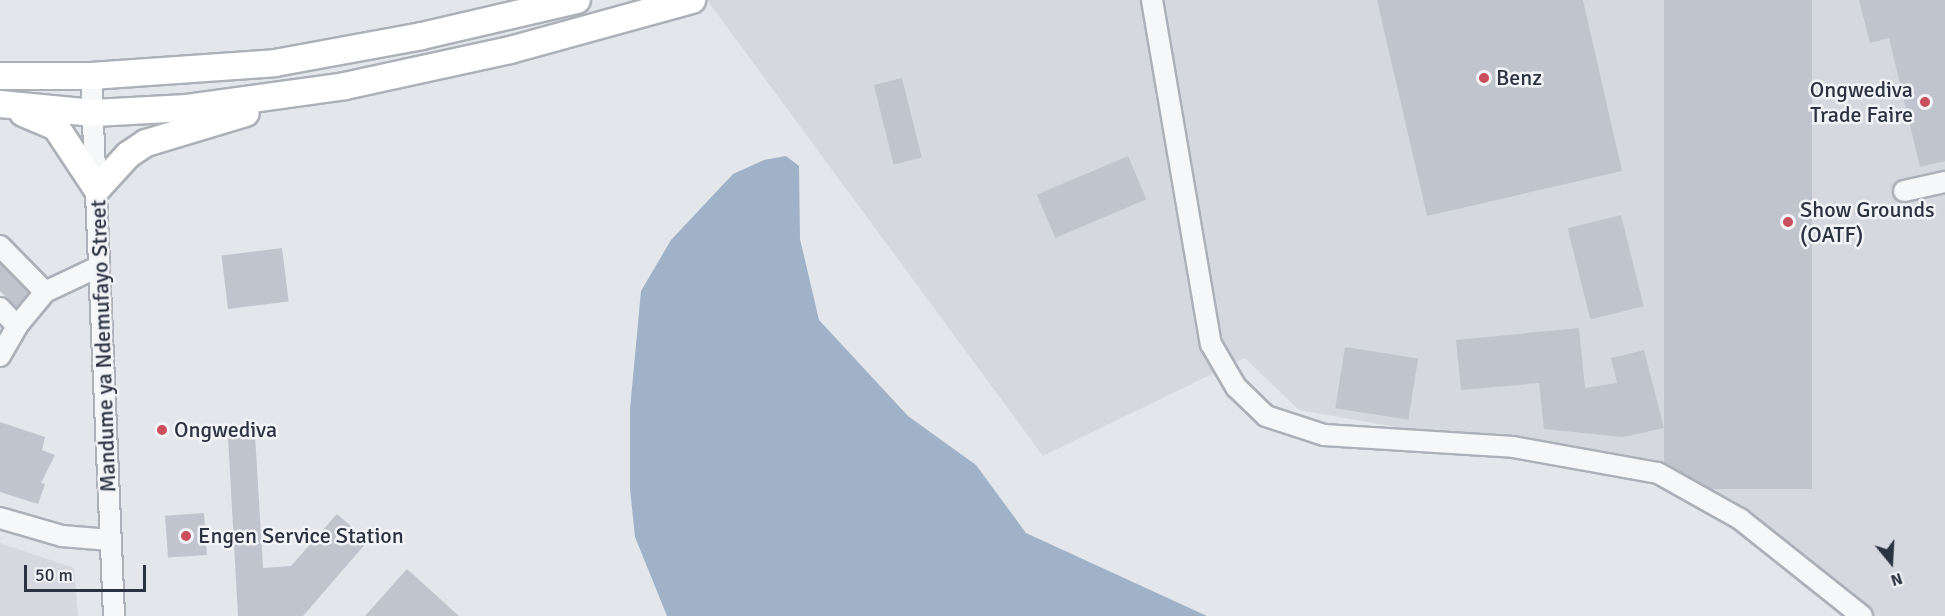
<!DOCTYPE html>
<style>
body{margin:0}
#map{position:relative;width:1945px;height:616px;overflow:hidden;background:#e3e6ea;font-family:Signika,sans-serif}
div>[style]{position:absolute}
.built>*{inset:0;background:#d5d8df}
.water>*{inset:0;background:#a0b2c8}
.building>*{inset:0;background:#c0c4cd;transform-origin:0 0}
.roads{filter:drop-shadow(2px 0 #acb0b8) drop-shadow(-2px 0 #acb0b8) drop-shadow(0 2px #acb0b8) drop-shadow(0 -2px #acb0b8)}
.minor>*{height:20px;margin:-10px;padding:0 10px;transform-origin:10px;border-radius:10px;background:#f6f7f9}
.major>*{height:26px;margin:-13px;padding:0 13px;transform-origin:13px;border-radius:13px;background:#fff}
.dots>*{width:16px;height:16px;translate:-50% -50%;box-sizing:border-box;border:3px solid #f3f4f8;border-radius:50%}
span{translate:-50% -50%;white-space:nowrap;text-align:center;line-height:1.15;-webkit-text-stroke:5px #f3f4f8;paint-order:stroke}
.poi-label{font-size:22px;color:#2b3342}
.left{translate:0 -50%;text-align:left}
.right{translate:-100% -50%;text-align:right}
.street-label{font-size:22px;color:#2b3342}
.north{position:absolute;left:1861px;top:532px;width:60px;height:60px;-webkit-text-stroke:4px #f3f4f8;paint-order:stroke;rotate:162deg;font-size:16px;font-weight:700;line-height:24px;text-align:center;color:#2b3342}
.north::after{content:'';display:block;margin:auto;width:21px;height:27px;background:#2b3342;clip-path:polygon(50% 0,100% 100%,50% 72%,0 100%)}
.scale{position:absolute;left:24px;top:565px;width:122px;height:27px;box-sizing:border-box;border:3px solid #2b3342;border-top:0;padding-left:8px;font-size:18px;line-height:21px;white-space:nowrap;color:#2b3342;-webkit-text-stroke:4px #f3f4f8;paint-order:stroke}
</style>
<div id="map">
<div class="built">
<div style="clip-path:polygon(707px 0,1945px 0,1945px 616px,1872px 616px,1740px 519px,1658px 473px,1299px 410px,1245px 358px,1043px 456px)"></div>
<div style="clip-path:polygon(0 543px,74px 568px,78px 616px,0 616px)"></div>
</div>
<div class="water">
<div style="clip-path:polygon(786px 156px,799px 166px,800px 239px,819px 320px,908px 416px,976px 465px,1026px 533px,1207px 616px,667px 616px,635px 537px,630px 489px,630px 409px,641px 291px,671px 240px,733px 174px,764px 160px)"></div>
</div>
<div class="building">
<div style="clip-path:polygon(1377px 0,1583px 0,1622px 171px,1427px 216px)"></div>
<div style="left:1664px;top:0;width:148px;height:489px"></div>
<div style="clip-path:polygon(1859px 0,1945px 0,1945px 161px,1920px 167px,1889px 38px,1870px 43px)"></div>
<div style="left:902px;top:78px;width:82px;height:29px;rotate:76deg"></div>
<div style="left:1128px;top:156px;width:47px;height:99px;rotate:67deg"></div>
<div style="left:1621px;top:215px;width:94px;height:55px;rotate:76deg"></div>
<div style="left:282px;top:248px;width:54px;height:61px;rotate:83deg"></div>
<div style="clip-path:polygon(0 263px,29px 293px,17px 308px,0 291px)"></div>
<div style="clip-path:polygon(1579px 328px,1585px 388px,1617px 383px,1611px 358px,1644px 350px,1664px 428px,1623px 437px,1544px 429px,1539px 383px,1461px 390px,1456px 340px)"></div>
<div style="left:1345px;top:347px;width:74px;height:62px;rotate:9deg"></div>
<div style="clip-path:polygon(0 422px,45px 437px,42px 450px,55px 455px,41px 483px,45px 484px,38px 504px,0 492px)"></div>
<div style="clip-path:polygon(255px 435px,263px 568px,291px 566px,337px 514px,368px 541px,303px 616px,238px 616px,228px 437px)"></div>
<div style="left:204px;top:513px;width:42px;height:39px;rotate:86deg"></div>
<div style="clip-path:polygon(407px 569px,459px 616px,365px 616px)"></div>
</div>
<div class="roads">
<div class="minor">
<div style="left:1152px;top:0;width:349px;rotate:80.3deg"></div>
<div style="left:1211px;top:344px;width:50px;rotate:59.8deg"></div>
<div style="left:1236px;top:387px;width:42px;rotate:44deg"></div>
<div style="left:1266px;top:416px;width:61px;rotate:18.1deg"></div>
<div style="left:1324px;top:435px;width:189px;rotate:3.6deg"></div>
<div style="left:1513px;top:447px;width:147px;rotate:10.2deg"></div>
<div style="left:1658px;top:473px;width:94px;rotate:29.3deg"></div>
<div style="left:1740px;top:519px;width:156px;rotate:38.5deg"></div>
<div style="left:91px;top:76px;width:540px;rotate:87.56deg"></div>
<div style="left:1904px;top:191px;width:42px;rotate:-12.4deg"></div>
<div style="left:0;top:246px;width:64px;rotate:45.6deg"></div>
<div style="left:0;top:308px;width:25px;rotate:47deg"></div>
<div style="left:0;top:356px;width:34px;rotate:-60deg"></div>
<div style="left:17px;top:326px;width:44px;rotate:-50.5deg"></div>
<div style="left:45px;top:292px;width:59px;rotate:-25.3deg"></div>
<div style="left:0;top:518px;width:65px;rotate:16.2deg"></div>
<div style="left:62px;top:536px;width:48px;rotate:4.8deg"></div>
</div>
<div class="major">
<div style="left:0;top:76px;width:91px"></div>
<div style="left:91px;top:76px;width:184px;rotate:-4deg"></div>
<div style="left:275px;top:63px;width:149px;rotate:-10.4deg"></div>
<div style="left:422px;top:36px;width:159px;rotate:-13.1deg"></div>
<div style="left:0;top:104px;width:94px;rotate:5.5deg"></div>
<div style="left:94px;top:113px;width:93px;rotate:-3.1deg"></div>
<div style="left:187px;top:108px;width:160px;rotate:-7.9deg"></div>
<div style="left:345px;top:86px;width:169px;rotate:-12.3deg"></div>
<div style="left:510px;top:50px;width:189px;rotate:-15.4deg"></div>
<div style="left:23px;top:113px;width:36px;rotate:23deg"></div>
<div style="left:56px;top:127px;width:74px;rotate:56.5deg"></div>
<div style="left:97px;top:189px;width:46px;rotate:-47.6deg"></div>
<div style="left:128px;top:155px;width:22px;rotate:-34deg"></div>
<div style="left:146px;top:143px;width:104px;rotate:-16.7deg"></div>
</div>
</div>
<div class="dots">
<div style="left:1484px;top:78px;background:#c94f5c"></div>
<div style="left:1925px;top:102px;background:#c94f5c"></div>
<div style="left:1788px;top:222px;background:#c94f5c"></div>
<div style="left:162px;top:430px;background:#c94f5c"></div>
<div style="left:186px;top:536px;background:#c94f5c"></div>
</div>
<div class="poi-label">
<span class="left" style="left:1496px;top:78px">Benz</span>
<span class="right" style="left:1913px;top:102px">Ongwediva<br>Trade Faire</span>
<span class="left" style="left:1800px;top:222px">Show Grounds<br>(OATF)</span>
<span class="left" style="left:174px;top:430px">Ongwediva</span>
<span class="left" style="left:198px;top:536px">Engen Service Station</span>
</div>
<div class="street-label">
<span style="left:103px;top:346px;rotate:-92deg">Mandume ya Ndemufayo Street</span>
</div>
<div class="north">N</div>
<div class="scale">50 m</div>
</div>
